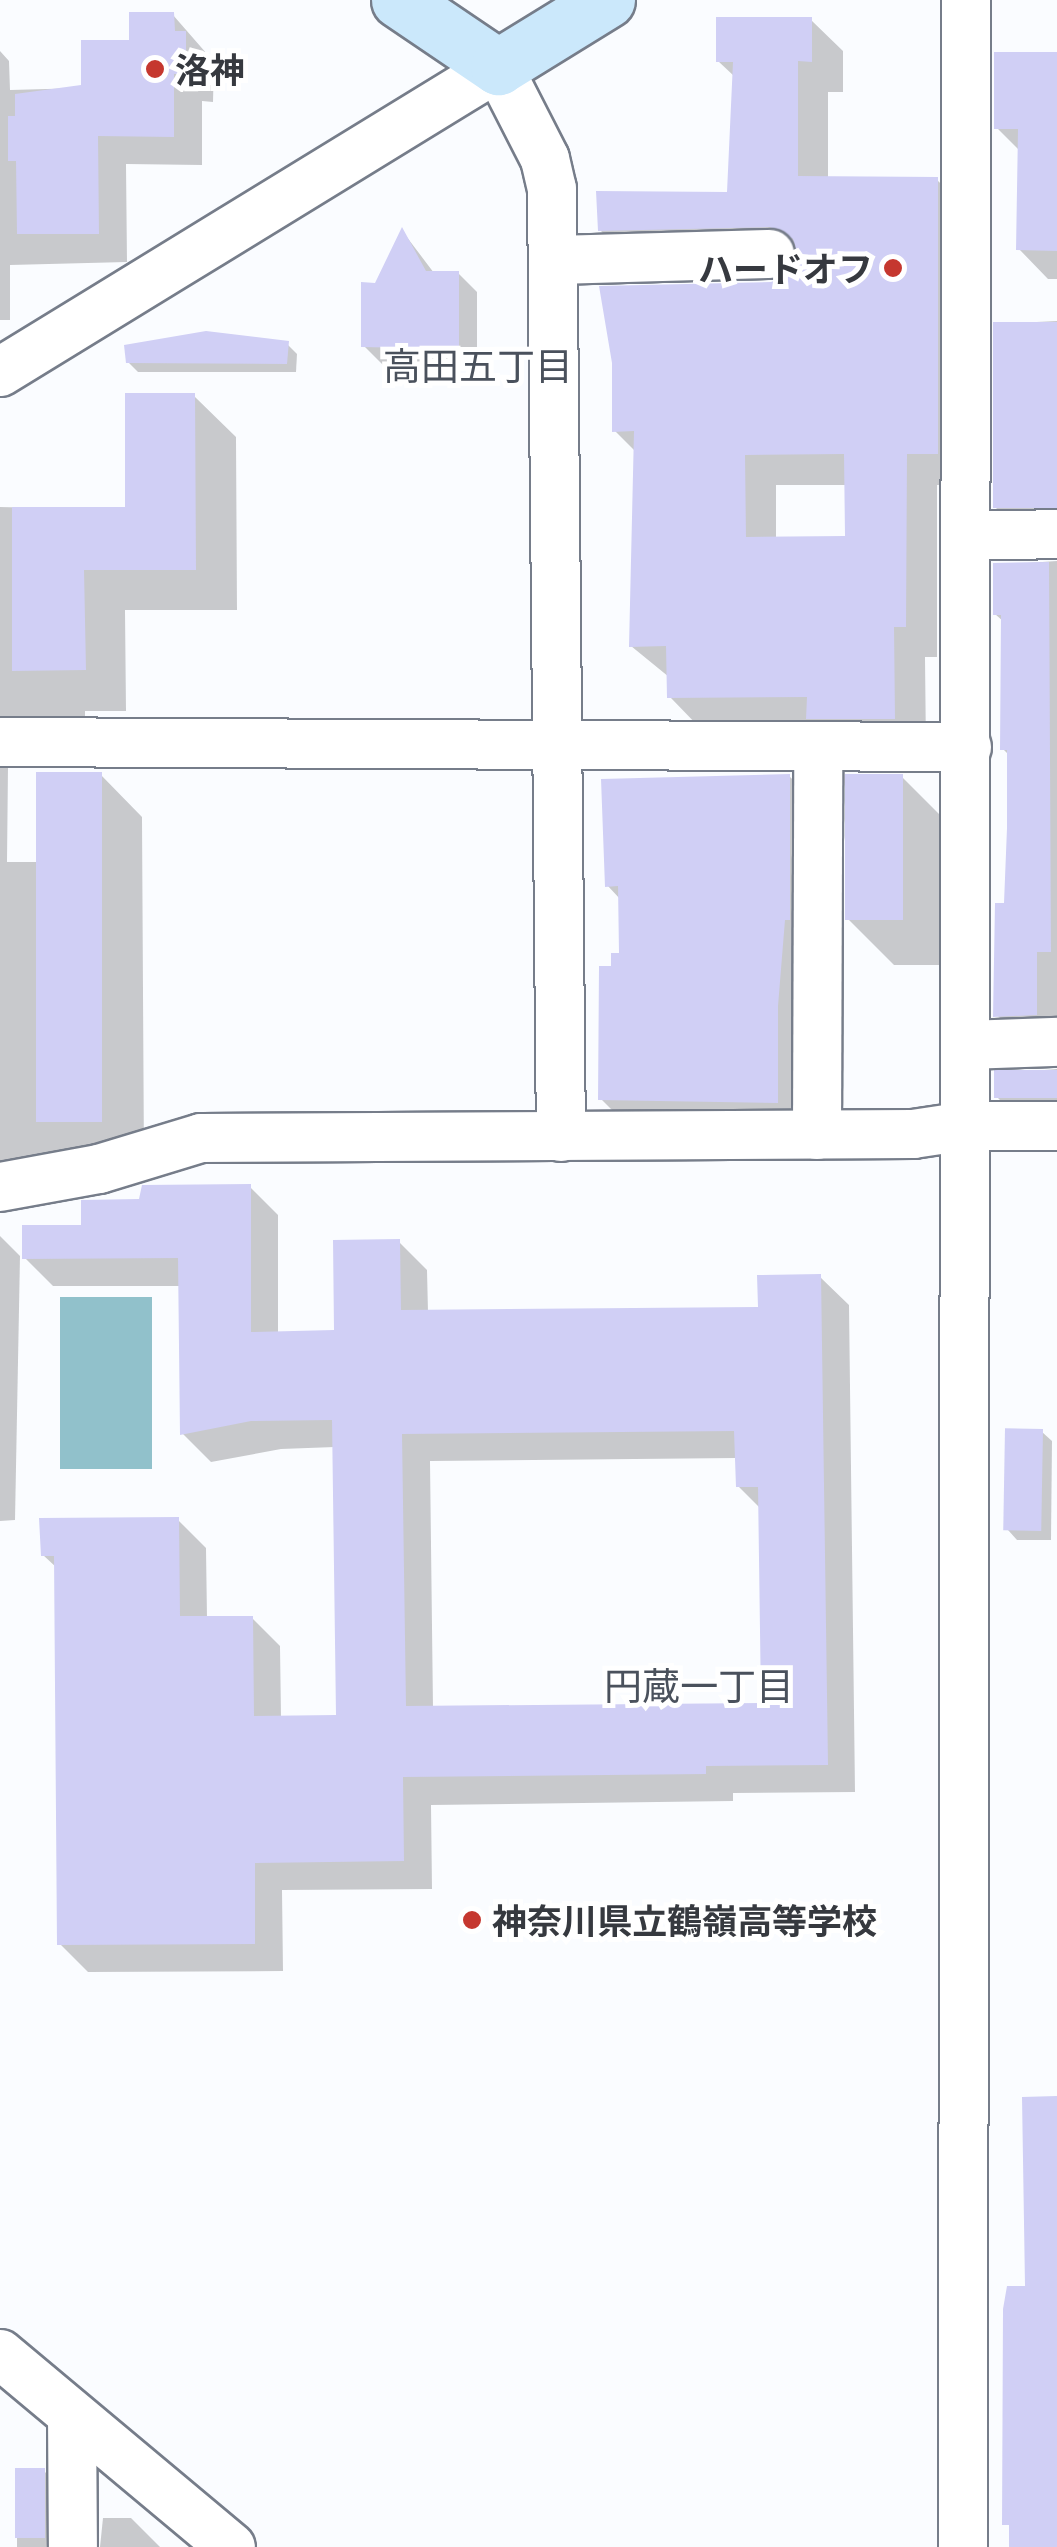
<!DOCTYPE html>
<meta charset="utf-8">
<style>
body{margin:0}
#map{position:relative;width:1057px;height:2547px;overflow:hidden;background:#fafcff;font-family:"Playfair Display","Noto Sans JP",serif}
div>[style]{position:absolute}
.water>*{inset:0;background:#91c1cb;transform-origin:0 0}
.shadow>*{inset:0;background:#0003}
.building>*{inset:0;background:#d0cff5;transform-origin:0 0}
.roads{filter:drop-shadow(2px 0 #767d8a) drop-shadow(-2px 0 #767d8a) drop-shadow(0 2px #767d8a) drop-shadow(0 -2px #767d8a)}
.minor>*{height:48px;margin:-24px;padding:0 24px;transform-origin:24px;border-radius:24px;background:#fff}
.major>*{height:55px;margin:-27.5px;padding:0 27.5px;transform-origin:27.5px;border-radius:27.5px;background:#cbe8fb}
.dots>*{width:28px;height:28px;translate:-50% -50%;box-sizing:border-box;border:5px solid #fff;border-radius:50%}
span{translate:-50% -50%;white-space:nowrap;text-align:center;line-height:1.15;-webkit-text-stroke:10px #fff;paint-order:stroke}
.poi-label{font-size:35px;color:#36393f;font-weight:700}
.left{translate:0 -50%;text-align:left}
.right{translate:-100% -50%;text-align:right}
.neighbourhood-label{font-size:38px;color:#4a515c}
</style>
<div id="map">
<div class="water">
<div style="left:60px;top:1297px;width:92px;height:172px"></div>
</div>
<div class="shadow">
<div style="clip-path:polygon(173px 15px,214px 62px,213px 102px,202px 101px,202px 165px,126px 164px,127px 262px,10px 265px,10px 320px,0 320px,0 51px,9px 61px,10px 90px,83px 88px,131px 42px)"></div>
<div style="clip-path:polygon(evenodd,811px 20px,843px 51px,843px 92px,828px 92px,828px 179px,937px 180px,969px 211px,969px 485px,937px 485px,937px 657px,925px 657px,926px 750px,701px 729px,670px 697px,669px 677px,631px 646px,637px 453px,614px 430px,772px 284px,796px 269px,799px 257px,632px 262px,600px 230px,729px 195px,735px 77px,718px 61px,811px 20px,776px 485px,847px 485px,847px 539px,776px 539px,776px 485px)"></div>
<div style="clip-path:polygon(1057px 54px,1057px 279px,1048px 279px,1019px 249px,1020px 151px,997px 128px)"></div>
<div style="clip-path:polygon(403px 232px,434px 273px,458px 273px,477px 292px,477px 367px,383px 365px,364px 346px,376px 285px)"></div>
<div style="clip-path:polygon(1057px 321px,1057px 537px,1025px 536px,995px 507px,996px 324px)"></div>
<div style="clip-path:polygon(287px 344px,297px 354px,296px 372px,138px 372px,128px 362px)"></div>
<div style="clip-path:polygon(194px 396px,236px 437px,237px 610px,125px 610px,126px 711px,85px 711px,85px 730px,8px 767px,7px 862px,39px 862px,101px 775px,142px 817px,144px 1162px,0 1202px,0 507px,127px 510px)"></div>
<div style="clip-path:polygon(1057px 561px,1057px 1044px,1024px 1042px,995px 1013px,1006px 905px,1010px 756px,1003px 749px,1004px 622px,995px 614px,995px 565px)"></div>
<div style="clip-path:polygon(789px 776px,810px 796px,797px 1122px,621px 1119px,601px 1099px,613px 968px,622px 956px,620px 899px,607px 885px)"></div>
<div style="clip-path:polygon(902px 777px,948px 823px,949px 965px,894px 965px,848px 919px)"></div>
<div style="clip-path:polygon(1057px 1069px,1057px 1128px,1026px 1127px,997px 1097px,996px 1074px)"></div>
<div style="clip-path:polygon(evenodd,250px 1187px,278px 1215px,278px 1334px,337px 1333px,399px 1242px,427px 1270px,428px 1312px,760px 1309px,820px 1277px,849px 1305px,855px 1792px,733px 1793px,733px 1801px,431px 1805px,432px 1889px,282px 1890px,283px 1971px,88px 1972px,60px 1944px,57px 1568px,43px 1555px,178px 1520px,206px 1548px,207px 1618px,252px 1618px,280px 1646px,281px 1718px,339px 1718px,335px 1447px,281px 1449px,211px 1462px,183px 1434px,181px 1286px,53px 1286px,25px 1258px,142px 1202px,250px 1187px,737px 1458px,738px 1486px,761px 1509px,763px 1705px,433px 1708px,430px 1461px,737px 1458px)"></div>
<div style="clip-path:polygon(0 1236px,20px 1256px,15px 1520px,0 1521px)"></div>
<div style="clip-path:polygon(1042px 1432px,1052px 1441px,1051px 1540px,1017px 1540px,1008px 1530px)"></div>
<div style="clip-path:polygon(17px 2471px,44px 2471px,76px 2503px,76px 2547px,17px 2547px)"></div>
<div style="clip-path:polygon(103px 2518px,131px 2518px,160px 2547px,100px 2547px)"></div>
</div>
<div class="building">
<div style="clip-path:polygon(129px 12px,174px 12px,175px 31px,186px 31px,186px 74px,174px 74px,174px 137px,98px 136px,99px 234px,17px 234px,16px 161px,8px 161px,8px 116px,15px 116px,15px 94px,81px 85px,81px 40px,129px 40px)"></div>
<div style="clip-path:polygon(evenodd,716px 17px,812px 17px,812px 62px,798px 61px,798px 176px,938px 177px,938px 454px,907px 454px,906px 627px,894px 627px,895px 719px,806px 719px,807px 697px,667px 698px,666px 646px,629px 647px,634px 431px,612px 432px,612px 363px,599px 286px,771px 282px,785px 277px,797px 254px,793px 239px,770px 227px,598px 231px,596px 191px,727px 192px,733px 62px,716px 62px,716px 17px,844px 454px,845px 536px,746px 537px,745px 455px,844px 454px)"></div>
<div style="clip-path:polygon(994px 52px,1057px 52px,1057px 251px,1016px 250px,1018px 129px,994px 129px)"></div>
<div style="clip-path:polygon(402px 227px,426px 271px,459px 271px,459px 349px,361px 347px,361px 282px,375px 283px)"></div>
<div style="left:993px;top:322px;width:64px;height:186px"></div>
<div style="clip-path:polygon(206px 331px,289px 341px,287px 364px,126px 363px,124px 345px)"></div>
<div style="clip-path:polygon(125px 393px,195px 393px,196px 570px,84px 570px,86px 670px,12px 671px,12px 507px,125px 507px)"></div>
<div style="clip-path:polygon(1049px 562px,1051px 952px,1037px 952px,1037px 1015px,993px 1017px,995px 903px,1004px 903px,1007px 828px,1007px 750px,1000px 750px,1001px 615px,993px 615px,993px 563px)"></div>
<div style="left:102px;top:772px;width:350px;height:66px;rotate:90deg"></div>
<div style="clip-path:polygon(790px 774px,790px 920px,785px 920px,778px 1006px,778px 1103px,598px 1100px,599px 966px,611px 966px,611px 953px,619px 953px,618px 886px,605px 887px,601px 779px)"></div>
<div style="left:845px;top:774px;width:58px;height:146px"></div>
<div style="left:1057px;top:1070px;width:28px;height:63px;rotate:90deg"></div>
<div style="clip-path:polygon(evenodd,251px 1184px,251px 1332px,334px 1330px,333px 1240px,400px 1239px,401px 1310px,758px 1307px,757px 1275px,821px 1274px,828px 1765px,706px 1766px,706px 1774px,403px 1777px,404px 1861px,255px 1863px,255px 1944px,57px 1945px,54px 1556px,41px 1556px,39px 1518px,179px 1517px,180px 1616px,253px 1616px,254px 1716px,336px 1715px,332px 1420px,251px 1421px,180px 1435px,178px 1258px,22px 1259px,22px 1225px,81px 1225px,81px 1200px,139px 1199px,142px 1185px,251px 1184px,734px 1431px,736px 1487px,758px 1487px,761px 1703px,406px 1706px,402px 1434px,734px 1431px)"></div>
<div style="left:1043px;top:1429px;width:102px;height:38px;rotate:91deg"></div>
<div style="clip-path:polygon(1057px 2096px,1057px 2547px,1009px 2547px,1009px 2525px,1002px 2525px,1003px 2309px,1007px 2286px,1025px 2286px,1022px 2097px)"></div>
<div style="left:15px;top:2468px;width:30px;height:70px"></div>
</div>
<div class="roads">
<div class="minor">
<div style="left:554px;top:260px;width:216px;rotate:-1.6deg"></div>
<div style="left:0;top:372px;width:584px;rotate:-31.49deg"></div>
<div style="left:498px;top:67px;width:103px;rotate:62.9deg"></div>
<div style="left:545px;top:159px;width:31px;rotate:77deg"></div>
<div style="left:552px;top:189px;width:948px;rotate:89.46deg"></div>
<div style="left:965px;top:536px;width:92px;rotate:-1.2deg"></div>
<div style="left:0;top:742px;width:967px;rotate:0.3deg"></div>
<div style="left:969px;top:1045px;width:88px;rotate:-2deg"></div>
<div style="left:817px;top:1135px;width:369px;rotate:-89.8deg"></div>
<div style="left:0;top:1187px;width:101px;rotate:-10.3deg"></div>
<div style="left:99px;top:1169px;width:107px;rotate:-16.9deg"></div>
<div style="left:201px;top:1138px;width:712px;rotate:-0.32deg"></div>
<div style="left:913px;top:1134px;width:54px;rotate:-8.6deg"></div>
<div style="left:966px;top:1126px;width:91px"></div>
<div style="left:0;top:2354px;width:301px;rotate:39.9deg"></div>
<div style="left:72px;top:2415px;width:132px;rotate:89.6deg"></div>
<div style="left:963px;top:2547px;width:2547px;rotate:-89.93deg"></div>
</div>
<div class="major">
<div style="left:399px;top:0;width:120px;rotate:34.1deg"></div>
<div style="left:498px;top:67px;width:128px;rotate:-31.6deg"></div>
</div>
</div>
<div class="dots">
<div style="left:155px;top:69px;background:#c5372f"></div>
<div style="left:893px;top:268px;background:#c5372f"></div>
<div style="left:472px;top:1920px;background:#c5372f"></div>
</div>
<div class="poi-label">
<span class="left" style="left:175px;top:69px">洛神</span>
<span class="right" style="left:873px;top:268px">ハードオフ</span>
<span class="left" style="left:492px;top:1920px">神奈川県立鶴嶺高等学校</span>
</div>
<div class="neighbourhood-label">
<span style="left:478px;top:365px">高田五丁目</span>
<span style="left:699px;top:1685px">円蔵一丁目</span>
</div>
</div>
